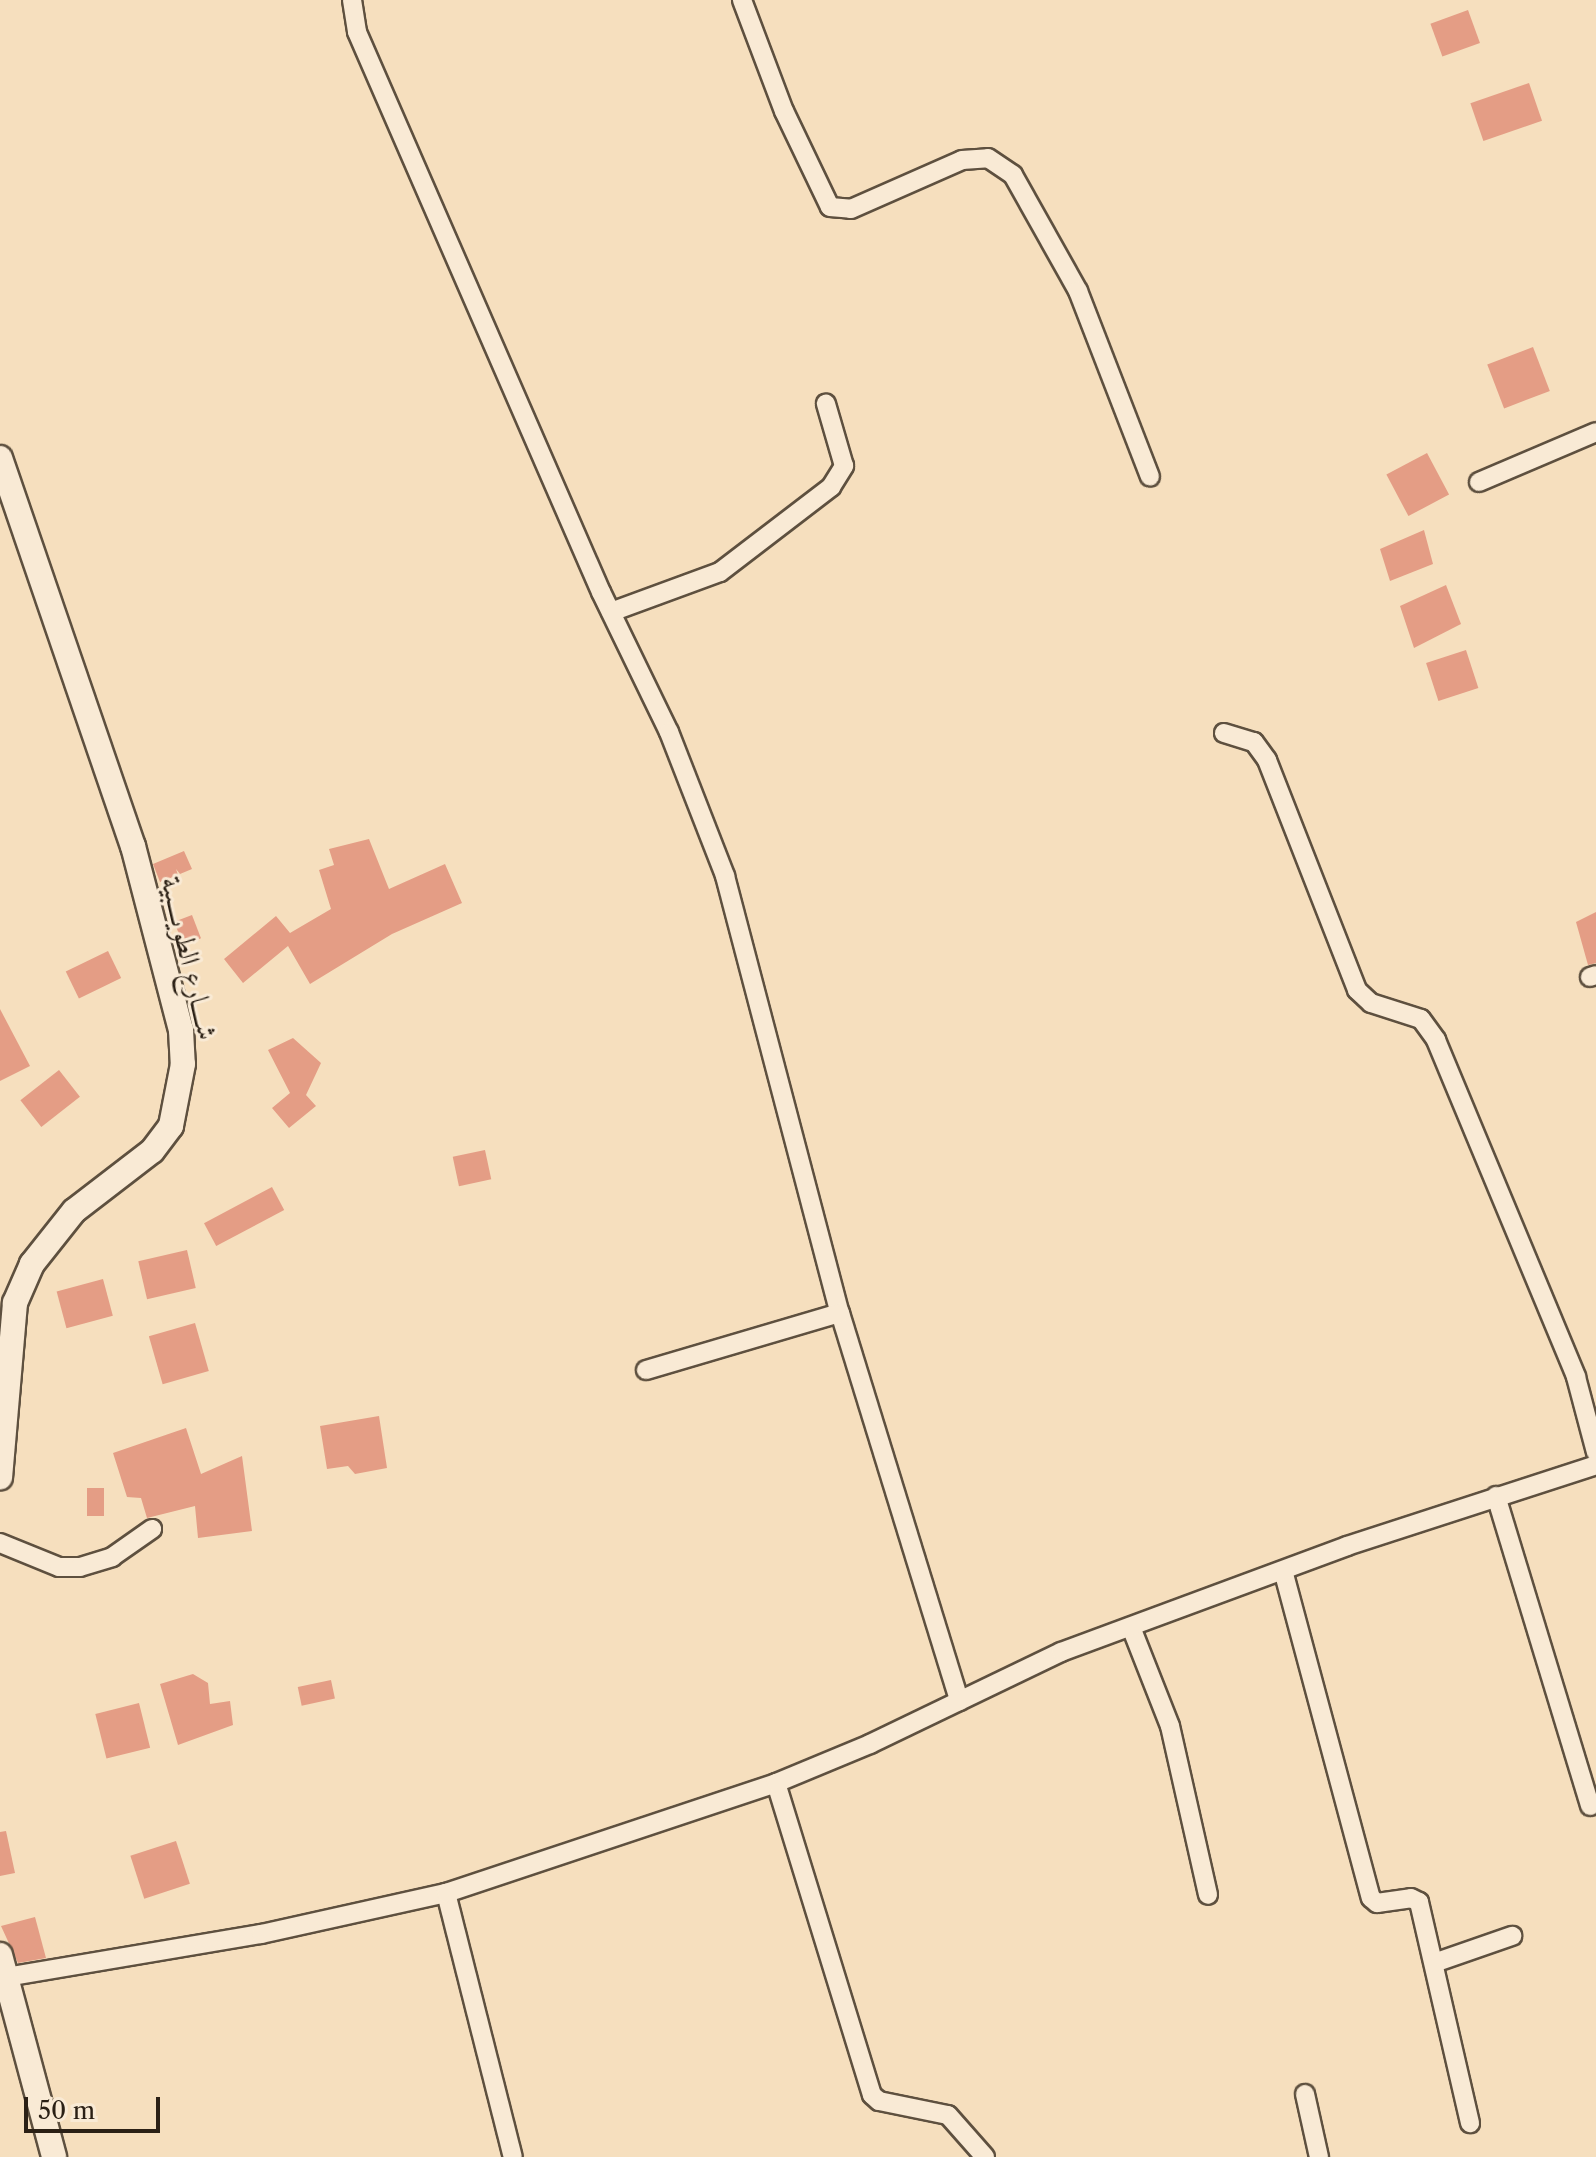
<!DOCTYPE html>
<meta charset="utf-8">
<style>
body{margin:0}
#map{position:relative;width:1596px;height:2157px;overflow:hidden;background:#f6dfbe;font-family:"Libre Caslon Text",Amiri,serif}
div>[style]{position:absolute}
.building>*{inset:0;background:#e49d85;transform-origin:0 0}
.roads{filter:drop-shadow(2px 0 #5e503f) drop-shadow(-2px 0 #5e503f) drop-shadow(0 2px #5e503f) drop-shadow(0 -2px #5e503f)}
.street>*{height:18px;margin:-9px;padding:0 9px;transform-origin:9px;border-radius:9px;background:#f9ead5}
.secondary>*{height:24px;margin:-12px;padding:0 12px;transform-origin:12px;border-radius:12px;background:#f9ead5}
span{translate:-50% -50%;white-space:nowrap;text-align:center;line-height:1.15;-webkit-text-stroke:6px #f9ead5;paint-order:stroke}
.street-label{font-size:28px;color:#2b2015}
.scale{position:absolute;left:24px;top:2097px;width:136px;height:36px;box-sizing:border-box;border:4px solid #2b2015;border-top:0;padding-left:10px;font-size:24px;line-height:28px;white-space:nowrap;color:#2b2015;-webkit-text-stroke:6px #f9ead5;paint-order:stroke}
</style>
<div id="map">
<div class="building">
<div style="left:1468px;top:10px;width:35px;height:40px;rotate:70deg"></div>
<div style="left:1529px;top:83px;width:40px;height:62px;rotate:71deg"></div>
<div style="left:1533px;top:347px;width:47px;height:49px;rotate:69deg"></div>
<div style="left:1427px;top:453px;width:47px;height:46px;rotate:62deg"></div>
<div style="clip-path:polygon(1424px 530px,1433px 564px,1390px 581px,1380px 549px)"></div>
<div style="clip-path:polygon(1446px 585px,1461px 624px,1414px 648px,1400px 606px)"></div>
<div style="left:1466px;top:650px;width:40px;height:42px;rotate:72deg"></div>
<div style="clip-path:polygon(369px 839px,389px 889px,445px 864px,462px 903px,392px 934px,310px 984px,288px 946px,243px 983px,224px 959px,276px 916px,290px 933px,331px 909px,319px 870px,334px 865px,329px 849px)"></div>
<div style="clip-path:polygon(184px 851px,192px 869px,180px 874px,176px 869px,178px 875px,160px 882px,153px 864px)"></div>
<div style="clip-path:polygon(1596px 912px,1596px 963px,1588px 965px,1576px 922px)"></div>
<div style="left:192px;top:915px;width:25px;height:19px;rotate:69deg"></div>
<div style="left:108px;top:951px;width:30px;height:47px;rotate:64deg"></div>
<div style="clip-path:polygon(0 1009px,30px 1066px,0 1081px)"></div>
<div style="clip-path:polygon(293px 1038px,321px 1063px,306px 1095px,316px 1106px,289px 1128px,272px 1108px,290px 1093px,268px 1050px)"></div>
<div style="left:59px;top:1070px;width:34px;height:49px;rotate:52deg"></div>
<div style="left:485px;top:1150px;width:30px;height:33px;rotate:78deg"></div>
<div style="left:272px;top:1187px;width:26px;height:77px;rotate:62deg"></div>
<div style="left:187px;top:1250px;width:39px;height:50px;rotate:77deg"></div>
<div style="left:103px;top:1279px;width:38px;height:48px;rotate:75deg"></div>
<div style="left:195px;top:1323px;width:50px;height:48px;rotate:74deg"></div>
<div style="clip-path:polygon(379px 1416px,387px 1468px,355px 1474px,348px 1466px,327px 1469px,320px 1426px)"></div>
<div style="clip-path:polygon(186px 1428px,201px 1474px,242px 1456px,252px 1531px,198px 1538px,195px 1506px,147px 1518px,141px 1498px,127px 1497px,113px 1453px)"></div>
<div style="left:87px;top:1488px;width:17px;height:28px"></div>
<div style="clip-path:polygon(193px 1674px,208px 1683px,210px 1704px,230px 1701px,233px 1725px,178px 1745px,160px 1684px)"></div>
<div style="left:331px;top:1680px;width:19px;height:34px;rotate:78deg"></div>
<div style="left:139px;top:1703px;width:46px;height:45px;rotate:76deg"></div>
<div style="clip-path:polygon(6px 1831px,15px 1873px,0 1876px,0 1832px)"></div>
<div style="left:176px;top:1841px;width:45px;height:48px;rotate:72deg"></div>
<div style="clip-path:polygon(35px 1917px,46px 1958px,18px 1963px,1px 1926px)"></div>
</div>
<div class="roads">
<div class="street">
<div style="left:352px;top:0;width:32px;rotate:81deg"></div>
<div style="left:357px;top:32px;width:611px;rotate:66.46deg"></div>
<div style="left:601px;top:592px;width:156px;rotate:64.1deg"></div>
<div style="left:669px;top:732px;width:155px;rotate:68.7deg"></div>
<div style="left:725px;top:876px;width:452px;rotate:75.3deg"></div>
<div style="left:840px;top:1313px;width:406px;rotate:72.9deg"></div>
<div style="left:742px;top:0;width:119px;rotate:69.3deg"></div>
<div style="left:784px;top:111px;width:106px;rotate:64.4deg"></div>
<div style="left:830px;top:207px;width:21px;rotate:5deg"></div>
<div style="left:851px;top:209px;width:121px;rotate:-23.8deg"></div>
<div style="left:962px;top:160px;width:26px;rotate:-4deg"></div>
<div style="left:988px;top:158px;width:30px;rotate:34deg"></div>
<div style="left:1013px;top:175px;width:133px;rotate:60.7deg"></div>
<div style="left:1078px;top:291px;width:199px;rotate:68.8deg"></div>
<div style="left:1479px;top:482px;width:127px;rotate:-23.1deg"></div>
<div style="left:611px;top:612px;width:116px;rotate:-20.2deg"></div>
<div style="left:720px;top:572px;width:140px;rotate:-37.4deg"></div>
<div style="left:831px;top:487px;width:25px;rotate:-58deg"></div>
<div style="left:844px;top:466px;width:65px;rotate:-106.2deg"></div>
<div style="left:1224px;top:733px;width:31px;rotate:17deg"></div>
<div style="left:1254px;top:742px;width:22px;rotate:54deg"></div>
<div style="left:1267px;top:760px;width:247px;rotate:68.6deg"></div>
<div style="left:1357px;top:990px;width:19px;rotate:43deg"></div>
<div style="left:1371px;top:1003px;width:52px;rotate:17.7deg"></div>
<div style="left:1421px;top:1019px;width:26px;rotate:54deg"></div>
<div style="left:1436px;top:1040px;width:365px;rotate:67.4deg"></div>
<div style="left:1576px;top:1377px;width:78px;rotate:75.1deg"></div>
<div style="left:1590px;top:977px;width:6px;rotate:-18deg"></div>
<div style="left:646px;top:1370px;width:202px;rotate:-16.4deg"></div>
<div style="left:1496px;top:1496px;width:324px;rotate:73.1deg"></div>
<div style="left:0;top:1543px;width:64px;rotate:22.1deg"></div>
<div style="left:59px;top:1567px;width:21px"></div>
<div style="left:80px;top:1567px;width:34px;rotate:-17deg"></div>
<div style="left:112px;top:1557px;width:49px;rotate:-35deg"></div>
<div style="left:1284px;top:1574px;width:335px;rotate:75deg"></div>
<div style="left:1371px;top:1898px;width:8px;rotate:40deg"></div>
<div style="left:1377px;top:1903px;width:34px;rotate:-8deg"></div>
<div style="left:1411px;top:1898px;width:9px;rotate:27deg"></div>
<div style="left:1419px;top:1902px;width:227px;rotate:77deg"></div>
<div style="left:1131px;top:1627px;width:106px;rotate:68.5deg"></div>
<div style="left:1170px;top:1726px;width:173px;rotate:77.3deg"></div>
<div style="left:776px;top:1783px;width:326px;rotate:72.9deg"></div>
<div style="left:872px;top:2095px;width:9px;rotate:41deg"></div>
<div style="left:879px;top:2101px;width:70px;rotate:11.5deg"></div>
<div style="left:948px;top:2115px;width:56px;rotate:48.6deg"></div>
<div style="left:446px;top:1893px;width:272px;rotate:75.8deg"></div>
<div style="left:1434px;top:1963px;width:83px;rotate:-19.1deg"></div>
<div style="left:0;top:1978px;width:265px;rotate:-9.6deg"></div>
<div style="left:261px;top:1934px;width:189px;rotate:-12.5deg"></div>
<div style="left:446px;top:1893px;width:348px;rotate:-18.4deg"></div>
<div style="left:776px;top:1783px;width:102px;rotate:-22.5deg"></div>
<div style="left:870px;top:1744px;width:212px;rotate:-25.7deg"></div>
<div style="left:1061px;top:1652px;width:305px;rotate:-20.3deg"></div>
<div style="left:1347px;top:1546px;width:262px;rotate:-18deg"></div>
<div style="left:1305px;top:2094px;width:65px;rotate:77.5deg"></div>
</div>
<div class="secondary">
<div style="left:0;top:458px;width:410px;rotate:71.1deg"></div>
<div style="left:133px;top:846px;width:190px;rotate:75.4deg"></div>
<div style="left:181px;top:1030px;width:34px;rotate:87deg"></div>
<div style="left:183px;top:1064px;width:63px;rotate:101deg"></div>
<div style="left:171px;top:1126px;width:31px;rotate:127deg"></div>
<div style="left:152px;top:1151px;width:98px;rotate:142.4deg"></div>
<div style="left:74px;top:1211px;width:68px;rotate:128.4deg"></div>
<div style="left:32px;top:1264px;width:43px;rotate:113.6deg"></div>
<div style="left:15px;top:1303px;width:175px;rotate:94.9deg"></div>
<div style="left:0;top:1955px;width:209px;rotate:75deg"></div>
</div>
</div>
<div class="street-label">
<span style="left:190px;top:958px;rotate:77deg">شــــارع الطويــــبية</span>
</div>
<div class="scale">50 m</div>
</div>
